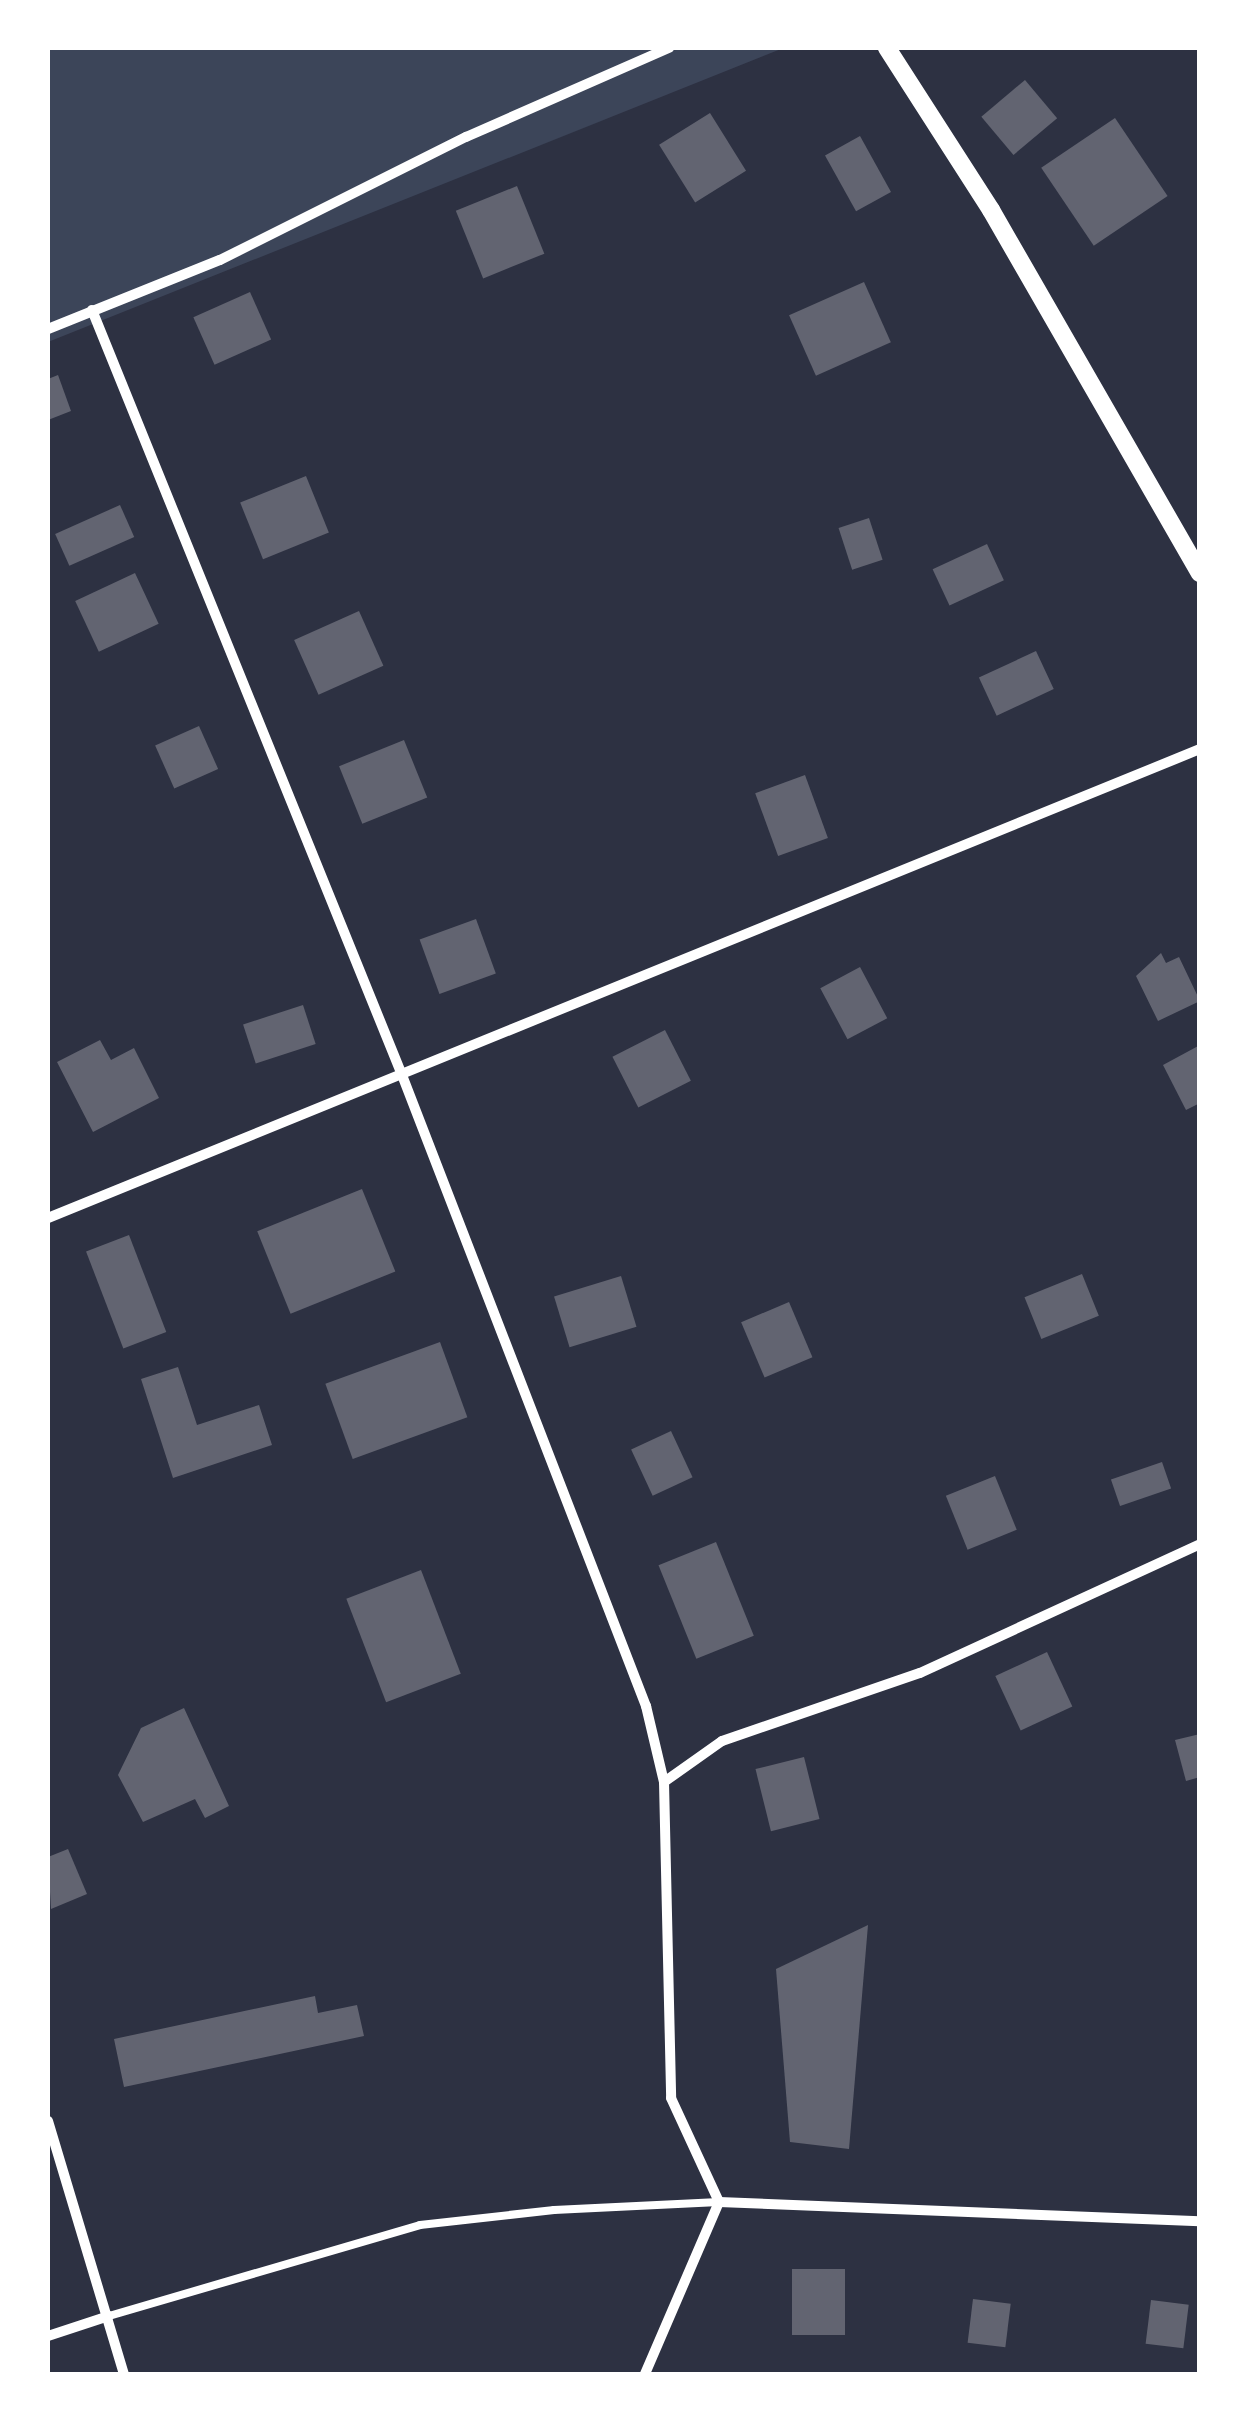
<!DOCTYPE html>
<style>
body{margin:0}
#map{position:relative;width:1247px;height:2422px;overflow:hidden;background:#2d3142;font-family:Raleway,sans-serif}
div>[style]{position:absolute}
.green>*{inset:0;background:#3c4559}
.building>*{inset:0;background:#626471;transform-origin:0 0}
.service>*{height:8px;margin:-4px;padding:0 4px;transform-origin:4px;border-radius:4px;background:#fff}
.minor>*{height:10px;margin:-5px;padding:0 5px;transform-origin:5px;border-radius:5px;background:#fff}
.tertiary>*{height:18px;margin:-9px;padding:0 9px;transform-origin:9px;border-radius:9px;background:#fff}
span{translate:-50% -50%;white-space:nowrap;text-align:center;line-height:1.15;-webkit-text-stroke:9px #fff;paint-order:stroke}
.frame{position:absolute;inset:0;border:50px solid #fff;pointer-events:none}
</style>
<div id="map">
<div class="green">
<div style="clip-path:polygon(48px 48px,780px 48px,781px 49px,48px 342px)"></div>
</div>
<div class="building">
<div style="left:1025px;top:80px;width:50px;height:57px;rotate:50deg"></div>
<div style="left:710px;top:113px;width:68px;height:60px;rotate:58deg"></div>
<div style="left:1115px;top:118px;width:94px;height:89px;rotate:56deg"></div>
<div style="left:860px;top:136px;width:64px;height:40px;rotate:61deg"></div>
<div style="left:517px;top:186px;width:73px;height:66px;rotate:68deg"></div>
<div style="left:864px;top:282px;width:66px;height:82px;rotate:66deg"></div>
<div style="left:250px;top:292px;width:52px;height:62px;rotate:66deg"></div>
<div style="clip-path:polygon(58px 375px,71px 411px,48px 420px,48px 379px)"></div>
<div style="left:306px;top:476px;width:61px;height:71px;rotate:68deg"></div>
<div style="left:120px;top:505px;width:35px;height:71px;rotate:66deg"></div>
<div style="left:869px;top:518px;width:44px;height:32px;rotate:72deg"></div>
<div style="left:987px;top:544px;width:40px;height:60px;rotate:65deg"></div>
<div style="left:135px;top:573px;width:56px;height:66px;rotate:65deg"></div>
<div style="left:359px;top:611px;width:60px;height:71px;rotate:66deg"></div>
<div style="left:1036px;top:651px;width:42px;height:63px;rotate:65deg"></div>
<div style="left:199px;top:726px;width:47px;height:48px;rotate:66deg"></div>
<div style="left:404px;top:740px;width:62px;height:70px;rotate:68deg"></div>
<div style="left:805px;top:775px;width:67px;height:53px;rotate:70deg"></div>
<div style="left:476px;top:919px;width:58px;height:60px;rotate:70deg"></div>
<div style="clip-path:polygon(1161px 953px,1166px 963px,1179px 957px,1200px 1001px,1158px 1021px,1136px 976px)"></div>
<div style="left:860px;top:967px;width:58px;height:45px;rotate:62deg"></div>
<div style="left:303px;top:1005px;width:41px;height:63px;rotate:72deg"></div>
<div style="left:665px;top:1030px;width:57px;height:59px;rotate:63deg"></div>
<div style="clip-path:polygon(100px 1040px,111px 1060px,134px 1048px,159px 1098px,93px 1132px,57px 1062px)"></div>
<div style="clip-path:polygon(1200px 1045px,1200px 1103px,1186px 1110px,1163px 1065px)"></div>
<div style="left:362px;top:1189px;width:89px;height:113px;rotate:68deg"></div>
<div style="left:129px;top:1235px;width:104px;height:46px;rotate:69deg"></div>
<div style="left:1082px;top:1274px;width:45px;height:62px;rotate:68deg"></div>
<div style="left:621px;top:1276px;width:53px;height:70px;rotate:73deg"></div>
<div style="left:789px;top:1302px;width:60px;height:52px;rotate:67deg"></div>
<div style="left:440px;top:1342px;width:80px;height:122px;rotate:70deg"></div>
<div style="clip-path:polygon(178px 1367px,197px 1425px,259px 1405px,272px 1445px,173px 1478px,141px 1379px)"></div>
<div style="left:671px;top:1431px;width:51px;height:44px;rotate:65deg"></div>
<div style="left:1162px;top:1462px;width:28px;height:54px;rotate:71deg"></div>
<div style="left:995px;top:1476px;width:58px;height:53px;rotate:68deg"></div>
<div style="left:716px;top:1542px;width:101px;height:62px;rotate:68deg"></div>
<div style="left:421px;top:1570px;width:111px;height:80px;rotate:69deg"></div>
<div style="left:1047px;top:1652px;width:60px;height:57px;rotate:65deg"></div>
<div style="clip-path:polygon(184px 1708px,229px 1806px,205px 1818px,195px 1799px,143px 1822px,118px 1775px,141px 1728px)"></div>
<div style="clip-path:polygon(1200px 1734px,1200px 1777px,1186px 1781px,1175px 1740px)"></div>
<div style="left:804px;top:1757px;width:64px;height:50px;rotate:76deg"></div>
<div style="clip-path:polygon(68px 1849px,87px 1894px,51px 1909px,48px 1857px)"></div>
<div style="clip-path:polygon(868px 1925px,849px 2149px,790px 2142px,776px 1969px)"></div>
<div style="clip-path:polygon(315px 1996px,318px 2013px,357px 2005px,364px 2036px,124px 2087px,114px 2039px)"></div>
<div style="left:792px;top:2269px;width:53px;height:66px"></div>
<div style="left:973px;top:2299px;width:38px;height:44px;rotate:7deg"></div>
<div style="left:1151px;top:2300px;width:38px;height:44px;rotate:7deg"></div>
</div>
<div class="service">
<div style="left:109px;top:2316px;width:324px;rotate:-16.3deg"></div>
<div style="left:420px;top:2225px;width:135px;rotate:-6.4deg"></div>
<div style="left:554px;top:2210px;width:165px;rotate:-2.8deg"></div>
</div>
<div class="minor">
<div style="left:92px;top:310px;width:825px;rotate:67.94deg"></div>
<div style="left:402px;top:1075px;width:677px;rotate:68.86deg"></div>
<div style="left:646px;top:1706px;width:78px;rotate:76.7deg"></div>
<div style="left:664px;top:1782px;width:316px;rotate:88.7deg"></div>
<div style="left:671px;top:2098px;width:115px;rotate:65.2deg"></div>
<div style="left:719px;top:2202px;width:187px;rotate:113.3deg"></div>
<div style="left:48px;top:329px;width:185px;rotate:-21.9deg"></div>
<div style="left:220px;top:260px;width:275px;rotate:-26.6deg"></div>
<div style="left:466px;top:137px;width:222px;rotate:-23.7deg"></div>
<div style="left:48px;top:1218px;width:1244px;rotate:-22.15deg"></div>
<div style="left:664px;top:1782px;width:71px;rotate:-35.3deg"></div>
<div style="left:722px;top:1741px;width:209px;rotate:-19deg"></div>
<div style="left:920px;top:1673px;width:308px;rotate:-24.7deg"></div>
<div style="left:48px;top:2121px;width:264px;rotate:73.3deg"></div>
<div style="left:719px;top:2202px;width:481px;rotate:2.3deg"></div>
<div style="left:48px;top:2336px;width:64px;rotate:-18.2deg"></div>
</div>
<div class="tertiary">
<div style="left:887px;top:48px;width:193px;rotate:57.3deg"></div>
<div style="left:991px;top:210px;width:419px;rotate:60.1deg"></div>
</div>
<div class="frame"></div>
</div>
